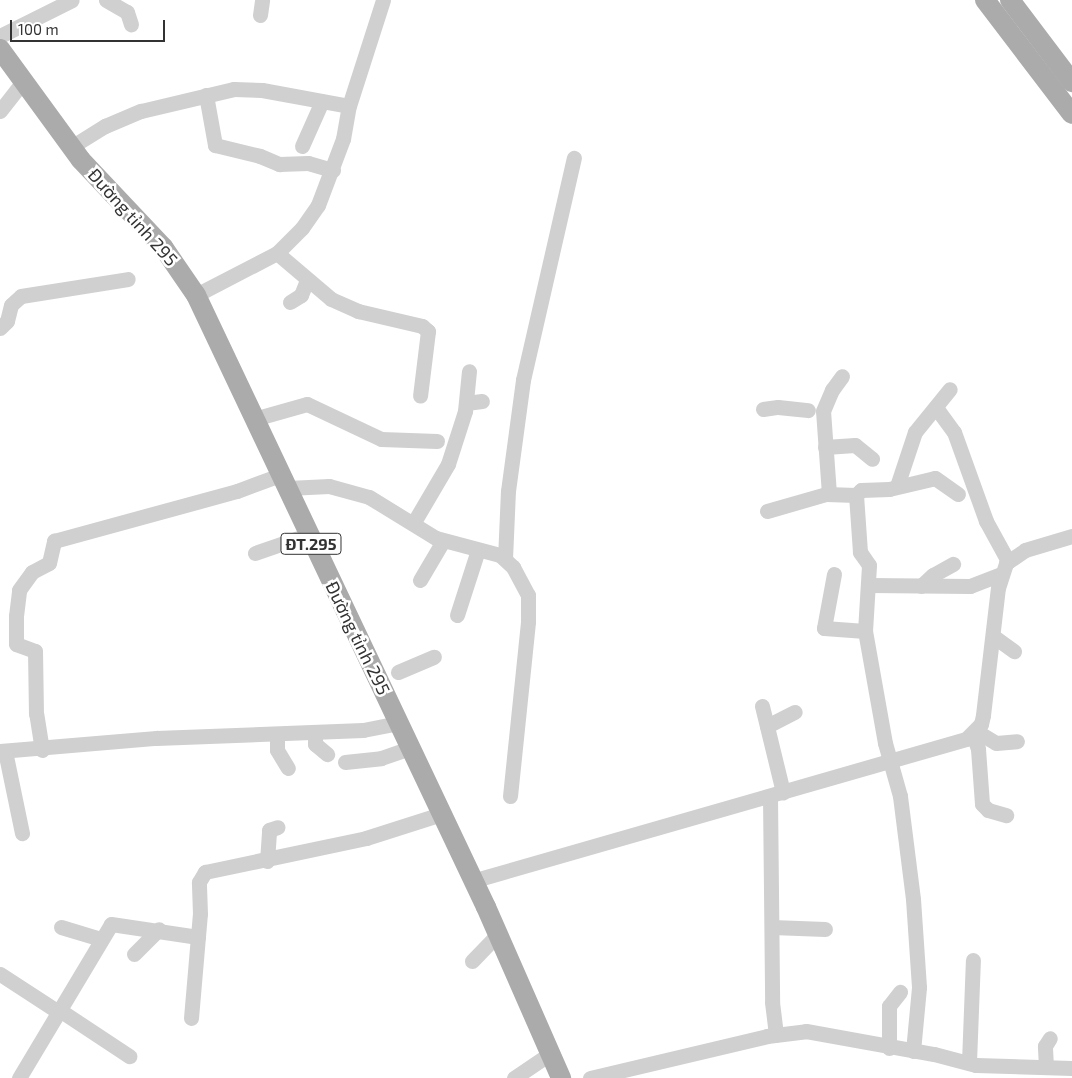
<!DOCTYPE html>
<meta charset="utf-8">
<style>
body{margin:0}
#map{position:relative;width:1072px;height:1078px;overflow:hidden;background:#fff;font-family:"Exo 2",sans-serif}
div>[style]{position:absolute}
.minor>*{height:15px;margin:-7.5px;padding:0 7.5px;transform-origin:7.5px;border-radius:7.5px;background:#d0d0d0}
.major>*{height:20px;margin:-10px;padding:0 10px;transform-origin:10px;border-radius:10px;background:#ababab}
span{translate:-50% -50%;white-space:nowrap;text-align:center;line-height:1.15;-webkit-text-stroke:5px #fff;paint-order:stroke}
.shield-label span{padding:1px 4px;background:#fff;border:1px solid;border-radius:4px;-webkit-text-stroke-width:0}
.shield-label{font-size:16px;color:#333;font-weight:700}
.street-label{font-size:18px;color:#333}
.scale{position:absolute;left:10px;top:20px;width:155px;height:22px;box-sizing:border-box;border:2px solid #333;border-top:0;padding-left:6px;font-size:15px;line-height:18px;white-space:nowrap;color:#333;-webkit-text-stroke:4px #fff;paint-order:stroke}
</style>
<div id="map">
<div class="minor">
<div style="left:106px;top:0;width:24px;rotate:30deg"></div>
<div style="left:127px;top:12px;width:13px;rotate:72deg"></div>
<div style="left:260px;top:15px;width:15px;rotate:-82deg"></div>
<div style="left:0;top:36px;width:80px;rotate:-26.6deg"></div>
<div style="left:206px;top:95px;width:51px;rotate:79.8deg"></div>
<div style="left:215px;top:145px;width:46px;rotate:13.7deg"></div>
<div style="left:260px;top:156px;width:21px;rotate:23deg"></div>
<div style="left:279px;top:164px;width:29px;rotate:-2deg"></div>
<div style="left:308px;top:163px;width:26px;rotate:16deg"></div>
<div style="left:0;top:111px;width:36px;rotate:-52deg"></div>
<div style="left:302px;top:146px;width:49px;rotate:-66deg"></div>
<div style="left:71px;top:147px;width:40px;rotate:-32deg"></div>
<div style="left:105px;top:126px;width:39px;rotate:-23deg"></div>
<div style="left:141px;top:111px;width:96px;rotate:-13.3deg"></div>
<div style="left:234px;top:89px;width:28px;rotate:2deg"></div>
<div style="left:262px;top:90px;width:88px;rotate:10.4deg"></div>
<div style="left:277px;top:253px;width:71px;rotate:40.4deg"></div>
<div style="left:331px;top:299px;width:30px;rotate:24deg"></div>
<div style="left:358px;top:311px;width:66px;rotate:13.2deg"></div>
<div style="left:422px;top:326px;width:8px;rotate:40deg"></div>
<div style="left:428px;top:331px;width:65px;rotate:97deg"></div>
<div style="left:196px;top:295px;width:91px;rotate:-27.4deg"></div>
<div style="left:277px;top:253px;width:35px;rotate:-45deg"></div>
<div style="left:302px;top:228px;width:28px;rotate:-55deg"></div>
<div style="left:318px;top:205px;width:71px;rotate:-69.3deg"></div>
<div style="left:343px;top:139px;width:34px;rotate:-80deg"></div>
<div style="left:349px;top:106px;width:111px;rotate:-72.2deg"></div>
<div style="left:290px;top:302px;width:13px;rotate:-32deg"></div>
<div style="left:301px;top:295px;width:16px;rotate:-68deg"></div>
<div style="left:0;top:328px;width:10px;rotate:-45deg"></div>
<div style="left:7px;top:321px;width:16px;rotate:-76deg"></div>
<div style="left:11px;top:305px;width:13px;rotate:-42deg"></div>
<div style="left:21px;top:296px;width:108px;rotate:-9deg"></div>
<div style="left:466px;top:403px;width:16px;rotate:-7deg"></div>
<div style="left:763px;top:409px;width:15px;rotate:-8deg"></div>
<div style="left:778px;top:407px;width:30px;rotate:6deg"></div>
<div style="left:937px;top:409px;width:29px;rotate:54deg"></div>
<div style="left:954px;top:432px;width:95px;rotate:70.2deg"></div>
<div style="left:986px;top:521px;width:46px;rotate:61.2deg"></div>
<div style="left:254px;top:419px;width:55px;rotate:-15.8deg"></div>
<div style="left:307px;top:404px;width:82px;rotate:25.3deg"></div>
<div style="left:381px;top:439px;width:56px;rotate:2deg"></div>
<div style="left:825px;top:447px;width:30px;rotate:-4deg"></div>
<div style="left:855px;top:445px;width:22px;rotate:39deg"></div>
<div style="left:897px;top:486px;width:57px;rotate:-71.6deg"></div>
<div style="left:915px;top:432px;width:55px;rotate:-50.9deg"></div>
<div style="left:288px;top:488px;width:41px;rotate:-2.8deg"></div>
<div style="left:329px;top:486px;width:41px;rotate:15.4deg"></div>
<div style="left:369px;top:497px;width:79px;rotate:31.5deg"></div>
<div style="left:436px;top:538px;width:66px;rotate:14.9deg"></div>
<div style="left:500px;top:555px;width:18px;rotate:43deg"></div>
<div style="left:513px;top:567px;width:32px;rotate:62deg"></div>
<div style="left:528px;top:595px;width:27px;rotate:90deg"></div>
<div style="left:528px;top:622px;width:175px;rotate:95.9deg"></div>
<div style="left:829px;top:494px;width:83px;rotate:-94.1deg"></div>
<div style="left:823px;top:411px;width:23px;rotate:-67deg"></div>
<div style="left:832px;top:390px;width:17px;rotate:-54deg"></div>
<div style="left:767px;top:511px;width:61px;rotate:-16.1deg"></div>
<div style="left:826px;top:494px;width:30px;rotate:2deg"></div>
<div style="left:414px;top:522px;width:67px;rotate:-59.6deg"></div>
<div style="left:448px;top:464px;width:56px;rotate:-72.2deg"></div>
<div style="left:465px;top:411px;width:40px;rotate:-84.3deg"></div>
<div style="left:255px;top:553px;width:55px;rotate:-19.1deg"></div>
<div style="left:505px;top:559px;width:68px;rotate:-87.5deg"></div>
<div style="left:508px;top:491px;width:112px;rotate:-82.3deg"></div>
<div style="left:523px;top:380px;width:228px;rotate:-77.1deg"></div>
<div style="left:834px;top:574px;width:55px;rotate:100.5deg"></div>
<div style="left:824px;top:628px;width:41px;rotate:4.2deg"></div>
<div style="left:420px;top:580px;width:45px;rotate:-59.5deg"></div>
<div style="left:869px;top:585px;width:101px;rotate:0.6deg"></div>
<div style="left:970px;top:586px;width:34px;rotate:-21deg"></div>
<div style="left:921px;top:586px;width:16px;rotate:-43deg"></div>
<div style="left:933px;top:575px;width:23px;rotate:-29deg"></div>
<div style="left:457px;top:615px;width:68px;rotate:-72.1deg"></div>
<div style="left:993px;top:636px;width:26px;rotate:36deg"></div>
<div style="left:398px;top:672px;width:39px;rotate:-23deg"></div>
<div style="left:762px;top:706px;width:89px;rotate:76.3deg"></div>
<div style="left:767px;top:726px;width:31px;rotate:-27deg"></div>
<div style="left:976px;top:731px;width:23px;rotate:31deg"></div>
<div style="left:996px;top:743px;width:21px;rotate:-5deg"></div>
<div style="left:315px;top:733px;width:11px;rotate:90deg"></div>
<div style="left:315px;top:744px;width:16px;rotate:40deg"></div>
<div style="left:277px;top:734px;width:16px;rotate:90deg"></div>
<div style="left:277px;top:750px;width:21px;rotate:59deg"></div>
<div style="left:973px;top:735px;width:15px;rotate:70deg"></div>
<div style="left:978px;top:749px;width:55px;rotate:85.8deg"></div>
<div style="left:982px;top:804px;width:8px;rotate:45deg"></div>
<div style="left:988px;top:810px;width:19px;rotate:16deg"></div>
<div style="left:42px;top:750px;width:36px;rotate:-99deg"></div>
<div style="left:36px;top:714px;width:63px;rotate:-90.9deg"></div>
<div style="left:35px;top:651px;width:20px;rotate:-160deg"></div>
<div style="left:16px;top:644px;width:28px;rotate:-90deg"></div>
<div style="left:16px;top:616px;width:26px;rotate:-83deg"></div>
<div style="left:19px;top:590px;width:22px;rotate:-54deg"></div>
<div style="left:32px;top:572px;width:19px;rotate:-28deg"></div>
<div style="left:49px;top:563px;width:23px;rotate:-77deg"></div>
<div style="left:54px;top:541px;width:190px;rotate:-15.3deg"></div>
<div style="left:237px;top:491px;width:46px;rotate:-20.4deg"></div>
<div style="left:0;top:751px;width:157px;rotate:-4.8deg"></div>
<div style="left:156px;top:738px;width:207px;rotate:-2.2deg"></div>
<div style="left:363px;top:730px;width:37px;rotate:-11deg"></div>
<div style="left:5px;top:751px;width:84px;rotate:78.3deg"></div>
<div style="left:345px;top:762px;width:36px;rotate:-6deg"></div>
<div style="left:381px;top:758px;width:31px;rotate:-19deg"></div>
<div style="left:770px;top:796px;width:206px;rotate:89.4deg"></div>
<div style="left:772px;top:1002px;width:33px;rotate:83deg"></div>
<div style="left:267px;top:861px;width:31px;rotate:-86deg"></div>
<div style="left:269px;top:830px;width:9px;rotate:-18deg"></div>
<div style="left:472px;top:881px;width:514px;rotate:-16.04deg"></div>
<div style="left:966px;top:739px;width:21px;rotate:-45deg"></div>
<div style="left:981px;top:724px;width:9px;rotate:-77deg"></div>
<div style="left:983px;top:715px;width:128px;rotate:-83.3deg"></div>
<div style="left:998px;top:588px;width:26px;rotate:-72deg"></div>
<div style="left:1006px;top:563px;width:23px;rotate:-34deg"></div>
<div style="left:1025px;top:550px;width:49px;rotate:-16.6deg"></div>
<div style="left:61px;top:927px;width:42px;rotate:16.7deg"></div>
<div style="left:772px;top:927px;width:53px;rotate:2.2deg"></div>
<div style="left:134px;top:954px;width:35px;rotate:-45deg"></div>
<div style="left:472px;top:961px;width:37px;rotate:-46deg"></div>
<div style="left:0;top:974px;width:72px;rotate:33deg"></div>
<div style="left:61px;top:1011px;width:82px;rotate:33.5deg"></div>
<div style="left:191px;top:1018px;width:104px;rotate:-85.1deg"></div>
<div style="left:200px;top:914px;width:32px;rotate:-92deg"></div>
<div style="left:199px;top:882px;width:12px;rotate:-59deg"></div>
<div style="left:205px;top:872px;width:165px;rotate:-11.9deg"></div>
<div style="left:366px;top:838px;width:79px;rotate:-17.7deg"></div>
<div style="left:889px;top:1048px;width:42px;rotate:-90deg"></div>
<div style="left:889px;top:1006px;width:18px;rotate:-52deg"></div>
<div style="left:913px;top:1051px;width:64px;rotate:-84.6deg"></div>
<div style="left:919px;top:987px;width:88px;rotate:-93.9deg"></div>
<div style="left:913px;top:899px;width:104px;rotate:-97.2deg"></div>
<div style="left:900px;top:796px;width:55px;rotate:-105.8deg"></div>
<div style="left:885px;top:743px;width:114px;rotate:-100.1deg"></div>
<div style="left:865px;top:631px;width:66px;rotate:-86.5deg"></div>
<div style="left:869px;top:565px;width:16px;rotate:-125deg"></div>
<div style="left:860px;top:552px;width:57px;rotate:-94deg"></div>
<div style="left:856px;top:495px;width:7px;rotate:-45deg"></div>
<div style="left:861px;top:490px;width:28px;rotate:-2deg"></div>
<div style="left:889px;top:489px;width:47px;rotate:-13.4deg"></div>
<div style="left:935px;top:478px;width:28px;rotate:35deg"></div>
<div style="left:969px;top:1062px;width:102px;rotate:-87.8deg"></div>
<div style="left:1046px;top:1067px;width:21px;rotate:-93deg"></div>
<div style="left:1045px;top:1046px;width:9px;rotate:-58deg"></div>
<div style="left:19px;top:1078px;width:179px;rotate:-59.1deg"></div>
<div style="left:111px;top:924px;width:88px;rotate:8.5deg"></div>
<div style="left:514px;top:1078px;width:45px;rotate:-34deg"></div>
<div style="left:590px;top:1078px;width:182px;rotate:-13.3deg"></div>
<div style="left:767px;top:1036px;width:39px;rotate:-7deg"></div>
<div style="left:806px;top:1031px;width:130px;rotate:10.2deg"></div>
<div style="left:934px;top:1054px;width:43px;rotate:14.7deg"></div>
<div style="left:976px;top:1065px;width:96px;rotate:1.8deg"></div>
</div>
<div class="major">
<div style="left:985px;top:0;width:143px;rotate:52.7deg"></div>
<div style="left:1010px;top:0;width:103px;rotate:52.9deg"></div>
<div style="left:0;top:49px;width:137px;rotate:53.9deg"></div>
<div style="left:81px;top:160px;width:120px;rotate:46.7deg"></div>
<div style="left:163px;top:247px;width:58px;rotate:55.5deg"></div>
<div style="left:196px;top:295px;width:677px;rotate:64.65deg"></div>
<div style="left:486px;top:907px;width:187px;rotate:66.3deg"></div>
</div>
<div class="shield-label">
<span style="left:311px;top:544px">ĐT.295</span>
</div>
<div class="street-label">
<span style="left:133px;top:217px;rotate:48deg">Đường tỉnh 295</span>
<span style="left:358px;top:638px;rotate:64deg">Đường tỉnh 295</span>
</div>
<div class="scale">100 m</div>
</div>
